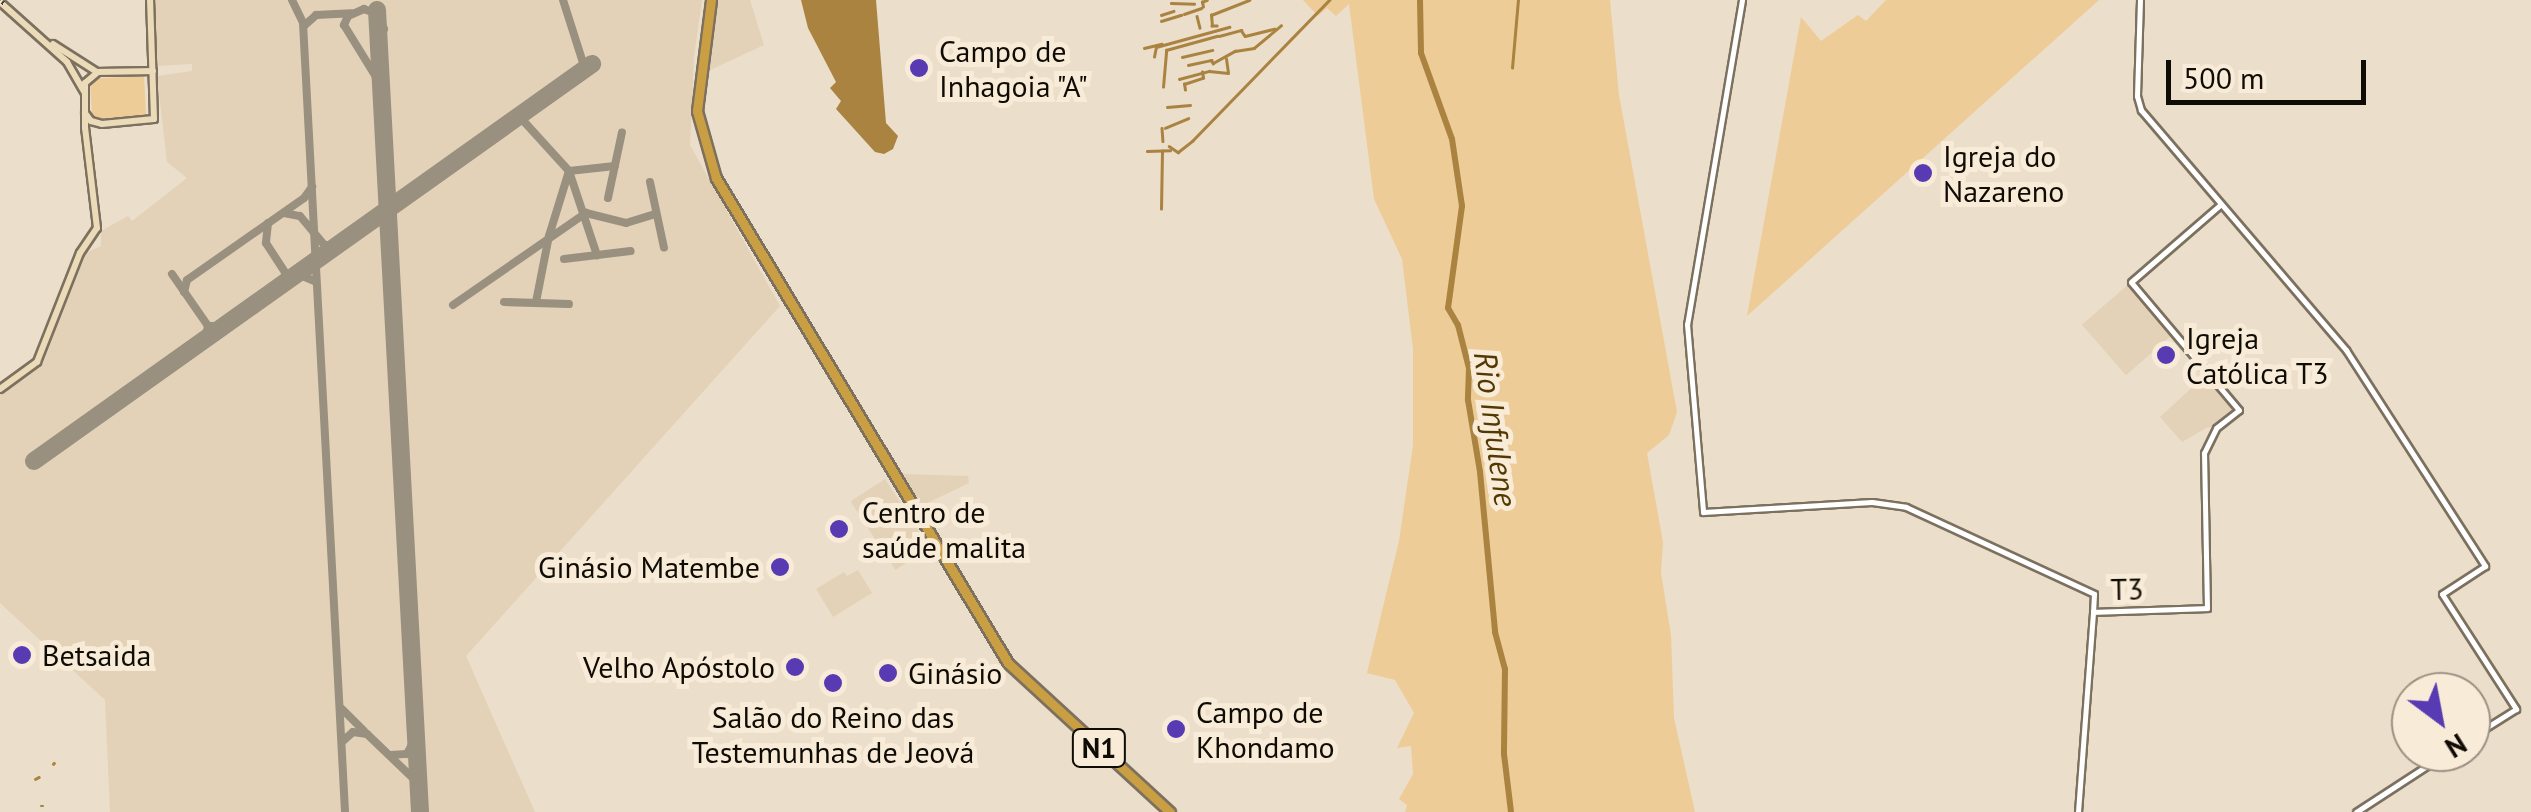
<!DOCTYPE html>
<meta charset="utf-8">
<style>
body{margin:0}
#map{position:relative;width:2531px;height:812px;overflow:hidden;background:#ebdeca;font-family:"PT Sans",sans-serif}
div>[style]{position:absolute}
.built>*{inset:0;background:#e3d2b7;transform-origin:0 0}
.green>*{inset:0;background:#eecc97;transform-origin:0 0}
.water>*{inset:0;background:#aa8341}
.stream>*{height:2.5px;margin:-1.25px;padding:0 1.25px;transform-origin:1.25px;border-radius:1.25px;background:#aa8341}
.river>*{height:6px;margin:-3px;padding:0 3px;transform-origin:3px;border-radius:3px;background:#aa8341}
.taxiway>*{height:8px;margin:-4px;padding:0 4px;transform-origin:4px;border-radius:4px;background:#999080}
.runway>*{height:18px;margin:-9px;padding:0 9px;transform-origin:9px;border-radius:9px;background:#999080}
.roads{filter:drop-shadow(2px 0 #7c705f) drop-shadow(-2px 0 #7c705f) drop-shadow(0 2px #7c705f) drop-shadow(0 -2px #7c705f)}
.tertiary>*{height:5px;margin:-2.5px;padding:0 2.5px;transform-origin:2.5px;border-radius:2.5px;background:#fff}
.secondary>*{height:6px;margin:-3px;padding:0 3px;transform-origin:3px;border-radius:3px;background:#ebdbb8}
.trunk>*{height:9px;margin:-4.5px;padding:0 4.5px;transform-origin:4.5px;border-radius:4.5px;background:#ca9e42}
.rail>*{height:6px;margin-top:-3px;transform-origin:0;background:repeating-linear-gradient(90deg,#f8ebd7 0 8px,#474137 0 16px);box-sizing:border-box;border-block:2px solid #474137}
.dots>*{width:28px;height:28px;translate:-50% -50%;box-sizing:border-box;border:5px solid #f8ebd7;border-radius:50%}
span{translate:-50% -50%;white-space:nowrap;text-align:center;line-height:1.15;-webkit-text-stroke:10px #f8ebd7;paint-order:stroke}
.shield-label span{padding:2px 8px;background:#f8ebd7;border:2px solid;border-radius:8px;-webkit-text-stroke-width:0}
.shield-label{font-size:28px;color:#0f0b05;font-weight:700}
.poi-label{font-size:30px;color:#0f0b05}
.left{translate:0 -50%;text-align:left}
.right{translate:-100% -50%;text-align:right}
.street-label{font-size:30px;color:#0f0b05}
.water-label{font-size:32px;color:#533800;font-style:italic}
.north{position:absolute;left:2391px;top:672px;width:100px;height:100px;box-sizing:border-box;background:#f8ebd7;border:2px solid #9b9183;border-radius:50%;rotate:148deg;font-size:28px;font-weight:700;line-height:40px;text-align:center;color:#0f0b05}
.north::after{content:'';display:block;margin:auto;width:35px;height:45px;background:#583ab2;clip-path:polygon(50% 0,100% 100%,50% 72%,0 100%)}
.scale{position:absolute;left:2166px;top:60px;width:200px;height:45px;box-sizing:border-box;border:5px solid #0f0b05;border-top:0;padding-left:12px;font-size:30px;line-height:35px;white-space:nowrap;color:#0f0b05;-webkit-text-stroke:8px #f8ebd7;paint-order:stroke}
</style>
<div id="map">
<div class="built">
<div style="clip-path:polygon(152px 0,702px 0,694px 57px,690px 145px,780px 306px,466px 656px,535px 812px,110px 812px,105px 700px,0 603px,0 395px,40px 367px,86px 253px,101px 246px,101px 231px,128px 216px,132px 221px,187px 178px,167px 162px,157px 76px,192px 71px,192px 64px,158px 66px,153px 59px)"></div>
<div style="clip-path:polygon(715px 0,750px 0,764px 45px,706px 72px)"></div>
<div style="left:2131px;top:282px;width:67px;height:65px;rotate:49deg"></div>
<div style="clip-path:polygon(2209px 372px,2239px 410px,2216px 428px,2208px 427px,2182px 442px,2160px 417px)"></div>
<div style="clip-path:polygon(902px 474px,968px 476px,969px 483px,919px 507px)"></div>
<div style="left:885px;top:479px;width:82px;height:41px;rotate:57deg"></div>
<div style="clip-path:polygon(858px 570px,872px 593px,833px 617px,816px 589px,844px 572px,847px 576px)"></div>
</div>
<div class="green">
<div style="clip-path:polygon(1303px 0,1610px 0,1619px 95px,1677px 412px,1669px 435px,1647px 453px,1663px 542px,1661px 573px,1671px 635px,1674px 718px,1695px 812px,1405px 812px,1407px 805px,1399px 799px,1413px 774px,1411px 746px,1397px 748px,1414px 713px,1395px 680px,1367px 673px,1399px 541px,1413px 445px,1413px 349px,1402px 259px,1374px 199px,1349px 4px,1336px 16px,1327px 8px,1318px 16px)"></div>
<div style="clip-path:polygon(1886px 0,2099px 0,1747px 316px,1801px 17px,1821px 41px,1858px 15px,1866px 21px)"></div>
<div style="left:144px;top:76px;width:40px;height:54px;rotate:87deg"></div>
</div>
<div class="water">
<div style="clip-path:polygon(801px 0,876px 0,886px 123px,898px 136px,893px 149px,884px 154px,875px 152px,836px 109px,841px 101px,830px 88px,836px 82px,808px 28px)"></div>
</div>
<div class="stream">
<div style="left:1171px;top:3px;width:23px;rotate:2deg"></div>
<div style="left:1203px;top:7px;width:5px;rotate:-101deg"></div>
<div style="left:1202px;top:2px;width:5px;rotate:-22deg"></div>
<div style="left:1184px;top:14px;width:18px;rotate:-19deg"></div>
<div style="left:1161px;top:15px;width:13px;rotate:-18deg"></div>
<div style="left:1197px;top:16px;width:12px;rotate:76deg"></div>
<div style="left:1161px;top:21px;width:21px;rotate:-17deg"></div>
<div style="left:1217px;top:26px;width:5px;rotate:180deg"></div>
<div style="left:1212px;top:26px;width:11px;rotate:-95deg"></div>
<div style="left:1211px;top:15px;width:41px;rotate:-21.5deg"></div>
<div style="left:1219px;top:36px;width:23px;rotate:-15deg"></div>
<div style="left:1241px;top:30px;width:7px;rotate:56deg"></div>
<div style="left:1245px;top:36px;width:30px;rotate:-14deg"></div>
<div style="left:1144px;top:48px;width:18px;rotate:-13deg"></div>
<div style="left:1154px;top:57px;width:10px;rotate:-79deg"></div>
<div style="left:1156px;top:47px;width:76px;rotate:-15.3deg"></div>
<div style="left:1182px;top:57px;width:31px;rotate:-13deg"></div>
<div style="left:1188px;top:65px;width:24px;rotate:-12deg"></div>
<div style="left:1211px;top:60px;width:4px;rotate:56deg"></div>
<div style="left:1213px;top:63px;width:25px;rotate:-29deg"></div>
<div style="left:1235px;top:51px;width:19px;rotate:-9deg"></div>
<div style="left:1254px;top:48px;width:35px;rotate:-40deg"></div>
<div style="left:1512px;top:68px;width:68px;rotate:-85deg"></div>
<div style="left:1179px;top:79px;width:31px;rotate:-15deg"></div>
<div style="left:1209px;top:71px;width:19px;rotate:6deg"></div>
<div style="left:1228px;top:73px;width:14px;rotate:-98deg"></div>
<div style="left:1163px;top:87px;width:37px;rotate:-85deg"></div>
<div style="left:1166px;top:50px;width:53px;rotate:-15.4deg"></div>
<div style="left:1185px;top:90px;width:6px;rotate:-99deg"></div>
<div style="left:1184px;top:84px;width:20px;rotate:-18deg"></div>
<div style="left:1203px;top:78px;width:6px;rotate:-99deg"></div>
<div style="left:1167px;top:107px;width:23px;rotate:-5deg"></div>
<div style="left:1162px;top:128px;width:13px;rotate:86deg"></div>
<div style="left:1165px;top:128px;width:25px;rotate:-23deg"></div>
<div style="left:1169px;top:146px;width:11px;rotate:34deg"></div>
<div style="left:1178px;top:152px;width:18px;rotate:-38deg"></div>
<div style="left:1192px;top:141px;width:197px;rotate:-45.8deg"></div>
<div style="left:1147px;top:151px;width:23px;rotate:-2deg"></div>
<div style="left:1161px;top:209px;width:58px;rotate:-89deg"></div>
<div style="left:53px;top:764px;width:1px;rotate:-45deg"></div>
<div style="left:35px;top:779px;width:4px;rotate:-27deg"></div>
<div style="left:41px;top:806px;width:2px"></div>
</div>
<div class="river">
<div style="left:1420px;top:0;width:53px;rotate:88.9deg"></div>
<div style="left:1421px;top:53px;width:91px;rotate:70.2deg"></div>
<div style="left:1452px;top:139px;width:68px;rotate:81.5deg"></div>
<div style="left:1462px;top:206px;width:103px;rotate:97.8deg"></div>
<div style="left:1448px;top:308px;width:20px;rotate:60deg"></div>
<div style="left:1458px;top:325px;width:44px;rotate:75.7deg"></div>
<div style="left:1469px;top:368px;width:32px;rotate:92deg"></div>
<div style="left:1468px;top:400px;width:73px;rotate:80.5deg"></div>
<div style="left:1480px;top:472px;width:161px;rotate:84.6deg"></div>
<div style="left:1495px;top:632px;width:38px;rotate:75deg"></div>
<div style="left:1505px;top:669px;width:85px;rotate:90.7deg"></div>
<div style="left:1504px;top:754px;width:58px;rotate:83.1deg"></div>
</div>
<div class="taxiway">
<div style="left:292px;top:0;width:25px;rotate:64deg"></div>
<div style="left:303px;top:23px;width:790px;rotate:86.95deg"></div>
<div style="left:563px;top:0;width:72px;rotate:72.3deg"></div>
<div style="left:305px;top:25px;width:15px;rotate:-42deg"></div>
<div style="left:316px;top:15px;width:35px;rotate:-3deg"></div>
<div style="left:378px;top:43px;width:15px;rotate:-67deg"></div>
<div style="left:384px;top:29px;width:17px;rotate:-115deg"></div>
<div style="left:377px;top:14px;width:14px;rotate:-159deg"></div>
<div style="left:364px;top:9px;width:17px;rotate:156deg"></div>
<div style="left:348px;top:16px;width:10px;rotate:114deg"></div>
<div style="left:344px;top:25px;width:70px;rotate:58.3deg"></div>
<div style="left:519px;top:116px;width:74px;rotate:47.7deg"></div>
<div style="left:569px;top:171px;width:89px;rotate:71.6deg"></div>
<div style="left:650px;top:182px;width:67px;rotate:78deg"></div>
<div style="left:608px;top:198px;width:67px;rotate:-78deg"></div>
<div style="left:284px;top:213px;width:16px;rotate:11deg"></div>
<div style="left:300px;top:216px;width:38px;rotate:50deg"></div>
<div style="left:324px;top:245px;width:14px"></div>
<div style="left:268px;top:223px;width:20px;rotate:96deg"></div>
<div style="left:266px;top:243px;width:37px;rotate:57deg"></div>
<div style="left:286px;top:274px;width:17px;rotate:123deg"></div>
<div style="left:564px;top:259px;width:67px;rotate:-6.8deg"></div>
<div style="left:293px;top:272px;width:25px;rotate:23deg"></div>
<div style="left:172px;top:274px;width:63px;rotate:55.3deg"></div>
<div style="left:184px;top:292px;width:12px;rotate:-76deg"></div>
<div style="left:187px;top:280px;width:143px;rotate:-35deg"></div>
<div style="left:304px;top:198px;width:14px;rotate:-54deg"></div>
<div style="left:504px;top:302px;width:65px;rotate:1.8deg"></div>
<div style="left:536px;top:302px;width:67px;rotate:-78.9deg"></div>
<div style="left:549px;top:236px;width:68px;rotate:-72.9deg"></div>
<div style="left:569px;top:171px;width:46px;rotate:-6.2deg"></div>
<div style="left:453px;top:305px;width:162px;rotate:-34.7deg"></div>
<div style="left:586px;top:213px;width:41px;rotate:14deg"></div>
<div style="left:626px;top:223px;width:31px;rotate:-17deg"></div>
<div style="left:205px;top:339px;width:13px;rotate:-77deg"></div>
<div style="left:208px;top:326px;width:15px"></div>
<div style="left:342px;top:709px;width:31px;rotate:45deg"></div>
<div style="left:343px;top:741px;width:13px;rotate:-42deg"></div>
<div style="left:353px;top:732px;width:14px;rotate:8deg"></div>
<div style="left:367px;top:734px;width:71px;rotate:43.9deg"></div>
<div style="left:391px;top:755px;width:16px;rotate:-4deg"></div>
<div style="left:407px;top:754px;width:17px;rotate:-62deg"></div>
</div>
<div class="runway">
<div style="left:377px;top:10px;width:803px;rotate:86.93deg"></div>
<div style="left:34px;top:461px;width:685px;rotate:-35.43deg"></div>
</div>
<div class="roads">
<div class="tertiary">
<div style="left:1742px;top:0;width:329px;rotate:99.6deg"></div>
<div style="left:1687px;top:324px;width:189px;rotate:85.1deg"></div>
<div style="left:1703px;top:512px;width:169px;rotate:-3.4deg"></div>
<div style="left:1872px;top:502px;width:34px;rotate:8deg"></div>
<div style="left:1906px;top:507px;width:207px;rotate:24.8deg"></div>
<div style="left:2094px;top:594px;width:18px;rotate:93deg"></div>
<div style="left:2140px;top:0;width:96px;rotate:91.8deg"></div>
<div style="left:2137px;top:96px;width:15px;rotate:74deg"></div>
<div style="left:2141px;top:110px;width:316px;rotate:49.5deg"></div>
<div style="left:2346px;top:350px;width:257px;rotate:57.2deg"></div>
<div style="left:2485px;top:566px;width:51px;rotate:146.9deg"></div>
<div style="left:2442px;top:594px;width:137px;rotate:57.2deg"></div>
<div style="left:2516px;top:709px;width:53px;rotate:148.1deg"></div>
<div style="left:2078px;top:812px;width:201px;rotate:-85.7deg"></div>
<div style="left:2093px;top:612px;width:114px;rotate:-2deg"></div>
<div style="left:2207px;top:608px;width:155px;rotate:-91.1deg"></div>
<div style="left:2204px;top:453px;width:28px;rotate:-64deg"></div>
<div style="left:2216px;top:428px;width:29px;rotate:-38deg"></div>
<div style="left:2239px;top:410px;width:167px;rotate:-130.2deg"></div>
<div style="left:2131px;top:282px;width:119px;rotate:-40.9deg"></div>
<div style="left:2356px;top:812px;width:110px;rotate:-33.1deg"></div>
</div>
<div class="secondary">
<div style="left:0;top:2px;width:90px;rotate:41.8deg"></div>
<div style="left:67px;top:62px;width:34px;rotate:60deg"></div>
<div style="left:53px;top:44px;width:52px;rotate:32.5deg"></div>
<div style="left:85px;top:113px;width:10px;rotate:53deg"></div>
<div style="left:91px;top:121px;width:11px;rotate:15deg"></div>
<div style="left:102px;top:124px;width:52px;rotate:-5.5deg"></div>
<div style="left:154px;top:119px;width:119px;rotate:-91.9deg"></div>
<div style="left:0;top:389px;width:46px;rotate:-36.1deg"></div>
<div style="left:37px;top:362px;width:117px;rotate:-68.5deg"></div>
<div style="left:80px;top:253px;width:30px;rotate:-56deg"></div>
<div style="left:97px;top:228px;width:101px;rotate:-96.8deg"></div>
<div style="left:85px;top:128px;width:45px;rotate:-90deg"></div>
<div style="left:85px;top:83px;width:17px;rotate:-40deg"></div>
<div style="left:98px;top:72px;width:55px;rotate:-1deg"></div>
</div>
<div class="trunk">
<div style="left:711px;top:0;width:112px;rotate:97.2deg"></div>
<div style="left:697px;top:111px;width:70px;rotate:74.2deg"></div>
<div style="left:716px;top:178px;width:566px;rotate:58.95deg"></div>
<div style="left:1008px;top:663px;width:220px;rotate:42.6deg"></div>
</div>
</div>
<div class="rail">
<div style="left:0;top:3px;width:4px;rotate:-56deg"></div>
</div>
<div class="dots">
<div style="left:919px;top:68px;background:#583ab2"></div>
<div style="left:1923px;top:173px;background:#583ab2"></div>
<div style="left:2166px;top:355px;background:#583ab2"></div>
<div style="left:839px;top:529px;background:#583ab2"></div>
<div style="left:780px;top:567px;background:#583ab2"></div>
<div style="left:22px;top:655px;background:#583ab2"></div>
<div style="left:795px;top:667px;background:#583ab2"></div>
<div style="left:888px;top:673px;background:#583ab2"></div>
<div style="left:833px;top:683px;background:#583ab2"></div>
<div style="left:1176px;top:729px;background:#583ab2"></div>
</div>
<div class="shield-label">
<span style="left:1099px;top:748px">N1</span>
</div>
<div class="poi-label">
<span class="left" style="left:939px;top:68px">Campo de<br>Inhagoia "A"</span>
<span class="left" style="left:1943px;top:173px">Igreja do<br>Nazareno</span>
<span class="left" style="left:2186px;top:355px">Igreja<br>Católica T3</span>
<span class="left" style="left:862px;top:529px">Centro de<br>saúde malita</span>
<span class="right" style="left:760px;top:567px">Ginásio Matembe</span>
<span class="left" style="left:42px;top:655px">Betsaida</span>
<span class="right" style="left:775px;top:667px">Velho Apóstolo</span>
<span class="left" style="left:908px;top:673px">Ginásio</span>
<span class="left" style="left:1196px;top:729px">Campo de<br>Khondamo</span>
<span style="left:833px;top:734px">Salão do Reino das<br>Testemunhas de Jeová</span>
</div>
<div class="street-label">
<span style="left:2127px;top:589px;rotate:-1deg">T3</span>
</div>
<div class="water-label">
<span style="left:1496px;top:429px;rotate:82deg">Rio Infulene</span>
</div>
<div class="north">N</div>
<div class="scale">500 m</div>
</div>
